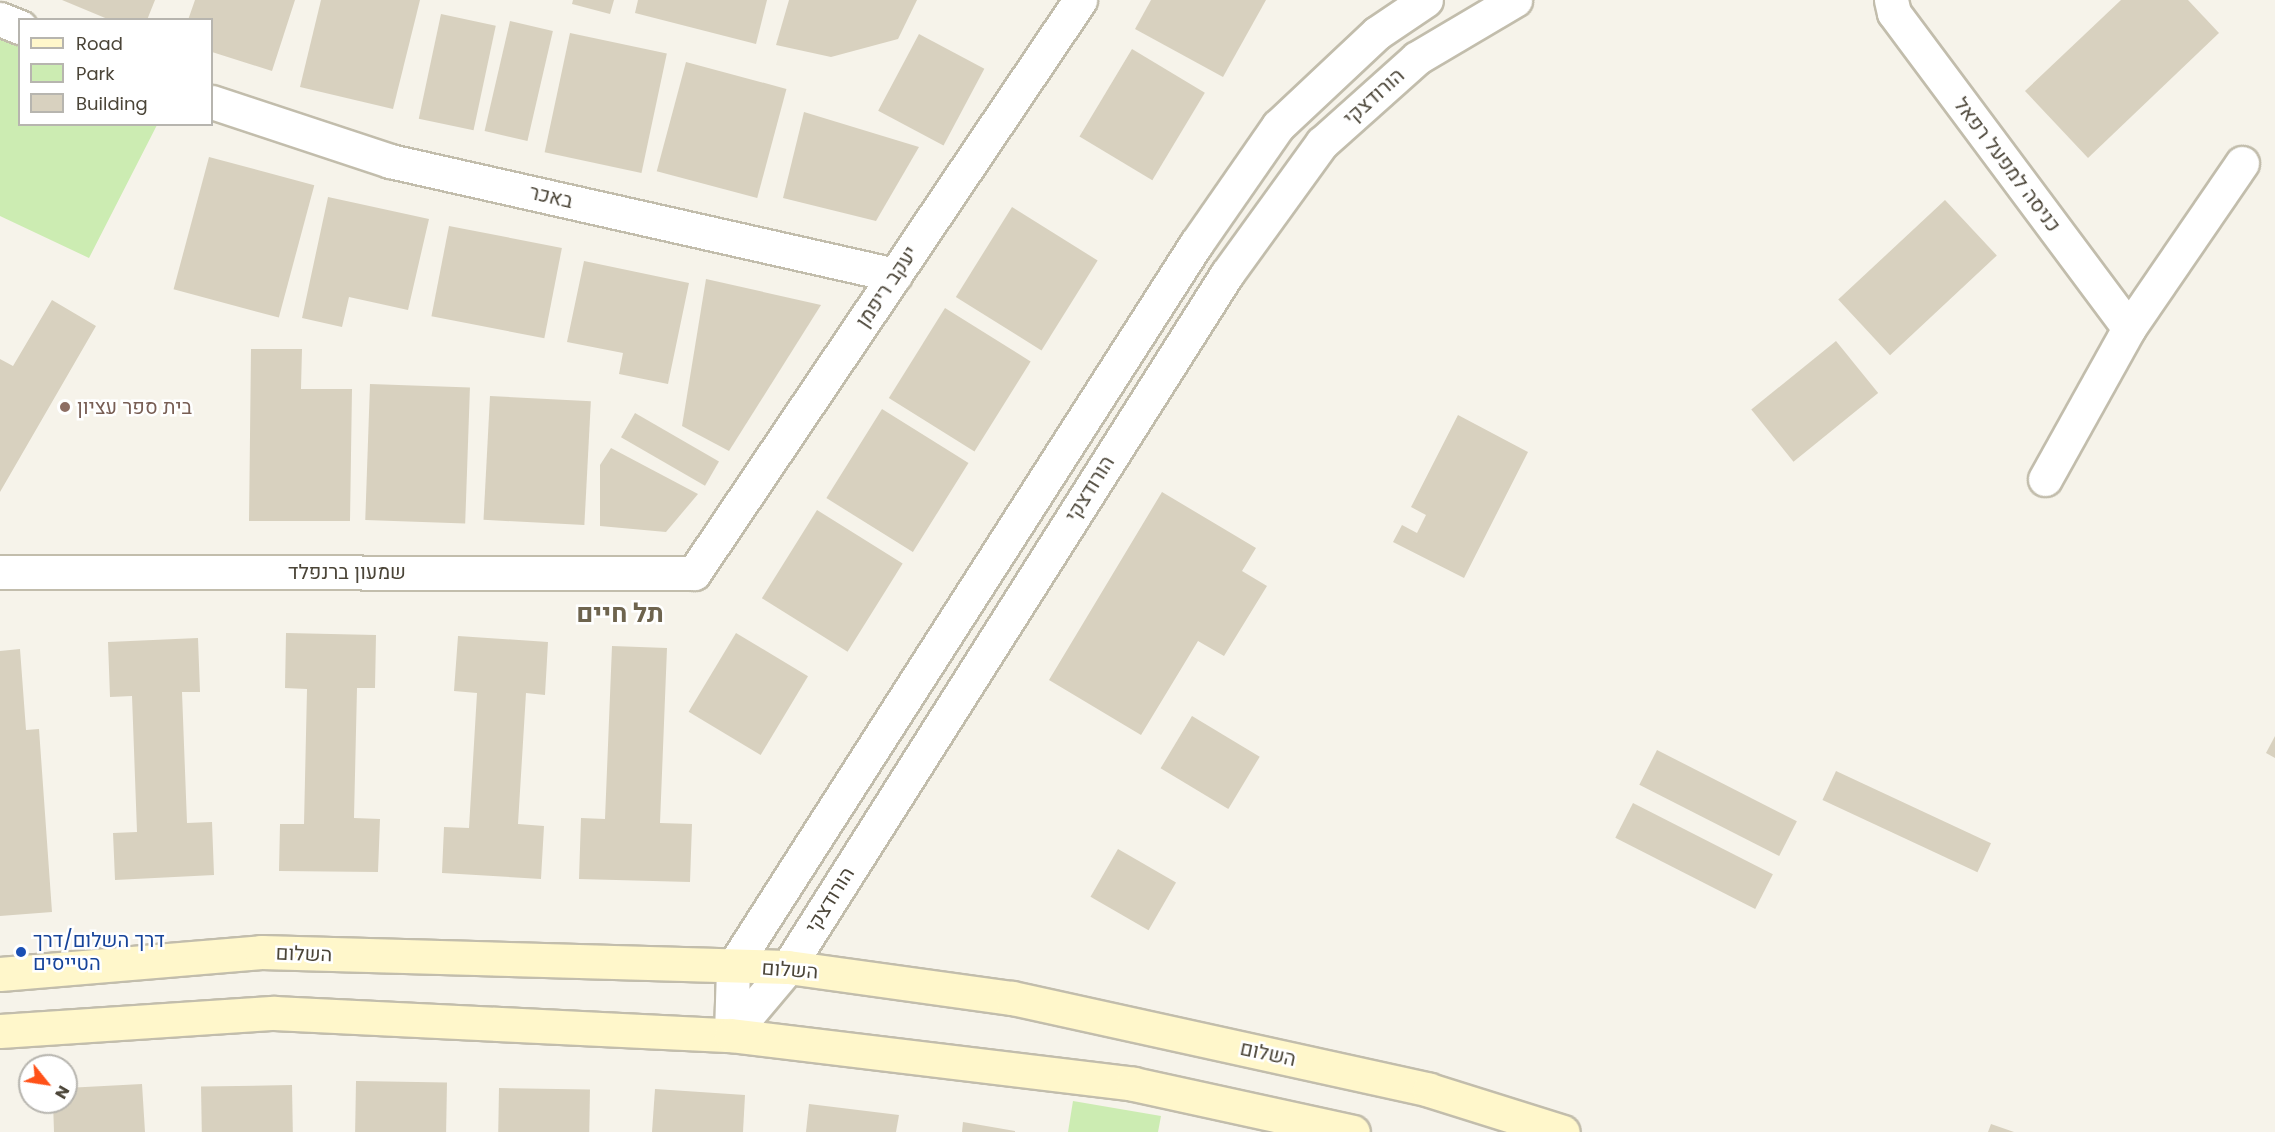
<!DOCTYPE html>
<meta charset="utf-8">
<style>
body{margin:0}
#map{position:relative;width:2275px;height:1132px;overflow:hidden;background:#f6f3ea;font-family:Poppins,Heebo,sans-serif}
div>[style]{position:absolute}
.green>*{inset:0;background:#ccecb2}
.building>*{inset:0;background:#d8d1bf;transform-origin:0 0}
.roads{filter:drop-shadow(2px 0 #c2bdac) drop-shadow(-2px 0 #c2bdac) drop-shadow(0 2px #c2bdac) drop-shadow(0 -2px #c2bdac)}
.minor>*{height:33px;margin:-16.5px;padding:0 16.5px;transform-origin:16.5px;border-radius:16.5px;background:#fff}
.tertiary>*{height:33px;margin:-16.5px;padding:0 16.5px;transform-origin:16.5px;border-radius:16.5px;background:#fff}
.secondary>*{height:33px;margin:-16.5px;padding:0 16.5px;transform-origin:16.5px;border-radius:16.5px;background:#fff7cb}
.dots>*{width:16px;height:16px;translate:-50% -50%;box-sizing:border-box;border:3px solid #fff;border-radius:50%}
span{translate:-50% -50%;white-space:nowrap;text-align:center;line-height:1.15;-webkit-text-stroke:5px #fff;paint-order:stroke}
.street-label{font-size:20px;color:#4b4538}
.education-label{font-size:20px;color:#785e54}
.left{translate:0 -50%;text-align:left}
.transit-label{font-size:20px;color:#164399}
.district-label{font-size:26px;color:#6e644e;font-weight:700}
.legend{position:absolute;left:18px;top:18px;width:195px;height:108px;box-sizing:border-box;background:#fff;border:2px solid #b7b5af;margin:0;padding:8px 10px;list-style:none;font-size:18px;color:#4b4538}
.legend li{display:flex;align-items:center;gap:12px;height:30px}
.legend b{width:30px;border:2px solid #b7b5af}
.north{position:absolute;left:18px;top:1054px;width:60px;height:60px;box-sizing:border-box;background:#fff;border:2px solid #b7b5af;border-radius:50%;rotate:120deg;font-size:16px;font-weight:700;line-height:24px;text-align:center;color:#4b4538}
.north::after{content:'';display:block;margin:auto;width:21px;height:27px;background:#ff5118;clip-path:polygon(50% 0,100% 100%,50% 72%,0 100%)}
</style>
<div id="map">
<div class="green">
<div style="clip-path:polygon(0 29px,19px 40px,20px 124px,157px 125px,89px 258px,0 216px)"></div>
<div style="clip-path:polygon(1073px 1101px,1161px 1116px,1158px 1132px,1068px 1132px)"></div>
</div>
<div class="building">
<div style="clip-path:polygon(62px 0,155px 0,147px 20px,110px 20px)"></div>
<div style="clip-path:polygon(195px 0,295px 0,272px 71px,212px 52px,212px 20px,188px 20px)"></div>
<div style="clip-path:polygon(321px 0,420px 0,393px 109px,300px 87px)"></div>
<div style="clip-path:polygon(573px 0,614px 0,610px 14px,572px 4px)"></div>
<div style="clip-path:polygon(638px 0,767px 0,756px 44px,635px 13px)"></div>
<div style="clip-path:polygon(789px 0,917px 0,898px 39px,831px 57px,776px 45px)"></div>
<div style="clip-path:polygon(1151px 0,1266px 0,1223px 77px,1135px 29px)"></div>
<div style="clip-path:polygon(2121px 0,2188px 0,2219px 33px,2088px 158px,2025px 91px)"></div>
<div style="left:441px;top:14px;width:56px;height:107px;rotate:12deg"></div>
<div style="left:510px;top:21px;width:44px;height:113px;rotate:13deg"></div>
<div style="left:570px;top:33px;width:99px;height:122px;rotate:12deg"></div>
<div style="left:919px;top:34px;width:74px;height:87px;rotate:28deg"></div>
<div style="left:1132px;top:49px;width:85px;height:102px;rotate:31deg"></div>
<div style="left:686px;top:62px;width:104px;height:113px;rotate:15deg"></div>
<div style="clip-path:polygon(804px 112px,919px 147px,876px 221px,783px 198px)"></div>
<div style="left:209px;top:157px;width:109px;height:137px;rotate:15deg"></div>
<div style="clip-path:polygon(328px 197px,429px 219px,408px 310px,349px 297px,342px 327px,302px 318px)"></div>
<div style="left:1945px;top:200px;width:76px;height:146px;rotate:47deg"></div>
<div style="left:1012px;top:207px;width:101px;height:106px;rotate:32deg"></div>
<div style="left:449px;top:226px;width:115px;height:92px;rotate:11deg"></div>
<div style="clip-path:polygon(584px 261px,689px 283px,668px 384px,619px 374px,623px 353px,567px 342px)"></div>
<div style="clip-path:polygon(706px 279px,821px 305px,729px 451px,682px 426px)"></div>
<div style="clip-path:polygon(52px 300px,96px 326px,0 492px,0 359px,13px 366px)"></div>
<div style="left:945px;top:308px;width:101px;height:106px;rotate:32deg"></div>
<div style="left:1836px;top:341px;width:67px;height:109px;rotate:51deg"></div>
<div style="clip-path:polygon(251px 349px,302px 349px,301px 389px,352px 389px,350px 521px,249px 521px)"></div>
<div style="left:370px;top:384px;width:100px;height:136px;rotate:2deg"></div>
<div style="left:490px;top:396px;width:101px;height:124px;rotate:3deg"></div>
<div style="left:882px;top:409px;width:102px;height:105px;rotate:32deg"></div>
<div style="left:635px;top:413px;width:97px;height:28px;rotate:30deg"></div>
<div style="clip-path:polygon(1458px 415px,1528px 452px,1464px 578px,1393px 542px,1402px 525px,1417px 533px,1426px 515px,1411px 507px)"></div>
<div style="clip-path:polygon(611px 448px,698px 494px,666px 532px,600px 526px,600px 465px)"></div>
<div style="clip-path:polygon(1162px 492px,1256px 548px,1242px 571px,1267px 586px,1224px 656px,1198px 641px,1141px 735px,1049px 680px)"></div>
<div style="left:817px;top:510px;width:101px;height:104px;rotate:32deg"></div>
<div style="clip-path:polygon(286px 633px,376px 635px,375px 688px,357px 688px,354px 818px,380px 819px,378px 872px,279px 871px,280px 824px,304px 824px,307px 689px,285px 688px)"></div>
<div style="left:736px;top:633px;width:84px;height:92px;rotate:31deg"></div>
<div style="clip-path:polygon(458px 636px,548px 642px,545px 695px,526px 693px,518px 824px,544px 826px,541px 879px,442px 873px,444px 827px,469px 828px,477px 693px,454px 691px)"></div>
<div style="clip-path:polygon(198px 638px,200px 692px,182px 692px,187px 823px,212px 822px,214px 875px,115px 880px,113px 833px,137px 832px,132px 696px,110px 697px,108px 642px)"></div>
<div style="clip-path:polygon(612px 646px,667px 648px,660px 823px,692px 824px,690px 882px,579px 879px,581px 818px,605px 819px)"></div>
<div style="clip-path:polygon(20px 649px,26px 730px,39px 729px,52px 912px,0 916px,0 651px)"></div>
<div style="left:1192px;top:716px;width:79px;height:61px;rotate:31deg"></div>
<div style="clip-path:polygon(2275px 736px,2275px 758px,2266px 753px)"></div>
<div style="left:1657px;top:750px;width:157px;height:39px;rotate:27deg"></div>
<div style="left:1836px;top:771px;width:171px;height:32px;rotate:25deg"></div>
<div style="left:1633px;top:803px;width:157px;height:39px;rotate:27deg"></div>
<div style="left:1118px;top:849px;width:67px;height:55px;rotate:30deg"></div>
<div style="left:356px;top:1081px;width:91px;height:51px;rotate:1deg"></div>
<div style="clip-path:polygon(142px 1084px,145px 1132px,54px 1132px,53px 1102px,66px 1102px,66px 1088px)"></div>
<div style="left:292px;top:1085px;width:47px;height:91px;rotate:89deg"></div>
<div style="left:499px;top:1088px;width:91px;height:44px;rotate:1deg"></div>
<div style="clip-path:polygon(655px 1089px,745px 1095px,743px 1132px,652px 1132px)"></div>
<div style="clip-path:polygon(809px 1104px,899px 1115px,896px 1132px,806px 1132px)"></div>
<div style="clip-path:polygon(963px 1122px,1015px 1131px,1015px 1132px,962px 1132px)"></div>
<div style="clip-path:polygon(1991px 1124px,2014px 1132px,1988px 1132px)"></div>
</div>
<div class="roads">
<div class="minor">
<div style="left:1891px;top:0;width:13px;rotate:77deg"></div>
<div style="left:1894px;top:13px;width:393px;rotate:53.3deg"></div>
<div style="left:0;top:19px;width:22px;rotate:22deg"></div>
<div style="left:212px;top:102px;width:188px;rotate:18.3deg"></div>
<div style="left:390px;top:161px;width:518px;rotate:12.72deg"></div>
<div style="left:2045px;top:479px;width:173px;rotate:-60.9deg"></div>
<div style="left:2129px;top:328px;width:200px;rotate:-55.6deg"></div>
<div style="left:0;top:572px;width:694px;rotate:0.08deg"></div>
<div style="left:694px;top:573px;width:691px;rotate:-56.03deg"></div>
</div>
<div class="tertiary">
<div style="left:731px;top:1035px;width:89px;rotate:-50deg"></div>
<div style="left:788px;top:967px;width:820px;rotate:-57.65deg"></div>
<div style="left:1227px;top:274px;width:162px;rotate:-54.1deg"></div>
<div style="left:1322px;top:143px;width:127px;rotate:-41.8deg"></div>
<div style="left:1417px;top:58px;width:114px;rotate:-30.6deg"></div>
<div style="left:731px;top:1035px;width:68px;rotate:-88.3deg"></div>
<div style="left:733px;top:967px;width:859px;rotate:-57.37deg"></div>
<div style="left:1196px;top:244px;width:144px;rotate:-55.2deg"></div>
<div style="left:1278px;top:126px;width:136px;rotate:-43.2deg"></div>
<div style="left:1377px;top:33px;width:59px;rotate:-34deg"></div>
</div>
<div class="secondary">
<div style="left:0;top:974px;width:262px;rotate:-4.8deg"></div>
<div style="left:261px;top:952px;width:527px;rotate:1.63deg"></div>
<div style="left:788px;top:967px;width:226px;rotate:7.9deg"></div>
<div style="left:1012px;top:998px;width:427px;rotate:12.4deg"></div>
<div style="left:1429px;top:1090px;width:140px;rotate:17.4deg"></div>
<div style="left:0;top:1031px;width:275px;rotate:-3.8deg"></div>
<div style="left:274px;top:1013px;width:458px;rotate:2.8deg"></div>
<div style="left:731px;top:1035px;width:405px;rotate:6.9deg"></div>
<div style="left:1133px;top:1084px;width:225px;rotate:12.3deg"></div>
</div>
</div>
<div class="dots">
<div style="left:65px;top:407px;background:#8d6e63"></div>
<div style="left:21px;top:952px;background:#1a4fb4"></div>
</div>
<div class="street-label">
<span style="left:1374px;top:97px;rotate:-42deg">הורודצקי</span>
<span style="left:2007px;top:165px;rotate:53deg">כניסה למפעל רפאל</span>
<span style="left:551px;top:197px;rotate:13deg">באכר</span>
<span style="left:887px;top:287px;rotate:-56deg">יעקב ריפמן</span>
<span style="left:1090px;top:489px;rotate:-58deg">הורודצקי</span>
<span style="left:347px;top:572px">שמעון ברנפלד</span>
<span style="left:830px;top:900px;rotate:-58deg">הורודצקי</span>
<span style="left:304px;top:954px;rotate:2deg">השלום</span>
<span style="left:790px;top:970px;rotate:4deg">השלום</span>
<span style="left:1268px;top:1054px;rotate:12deg">השלום</span>
</div>
<div class="education-label">
<span class="left" style="left:77px;top:407px">בית ספר עציון</span>
</div>
<div class="transit-label">
<span class="left" style="left:33px;top:952px">דרך השלום/דרך<br>הטייסים</span>
</div>
<div class="district-label">
<span style="left:620px;top:614px">תל חיים</span>
</div>
<ul class="legend">
<li><b style="height:8px;background:#fff7cb"></b>Road</li>
<li><b style="height:16px;background:#ccecb2"></b>Park</li>
<li><b style="height:16px;background:#d8d1bf"></b>Building</li>
</ul>
<div class="north">N</div>
</div>
